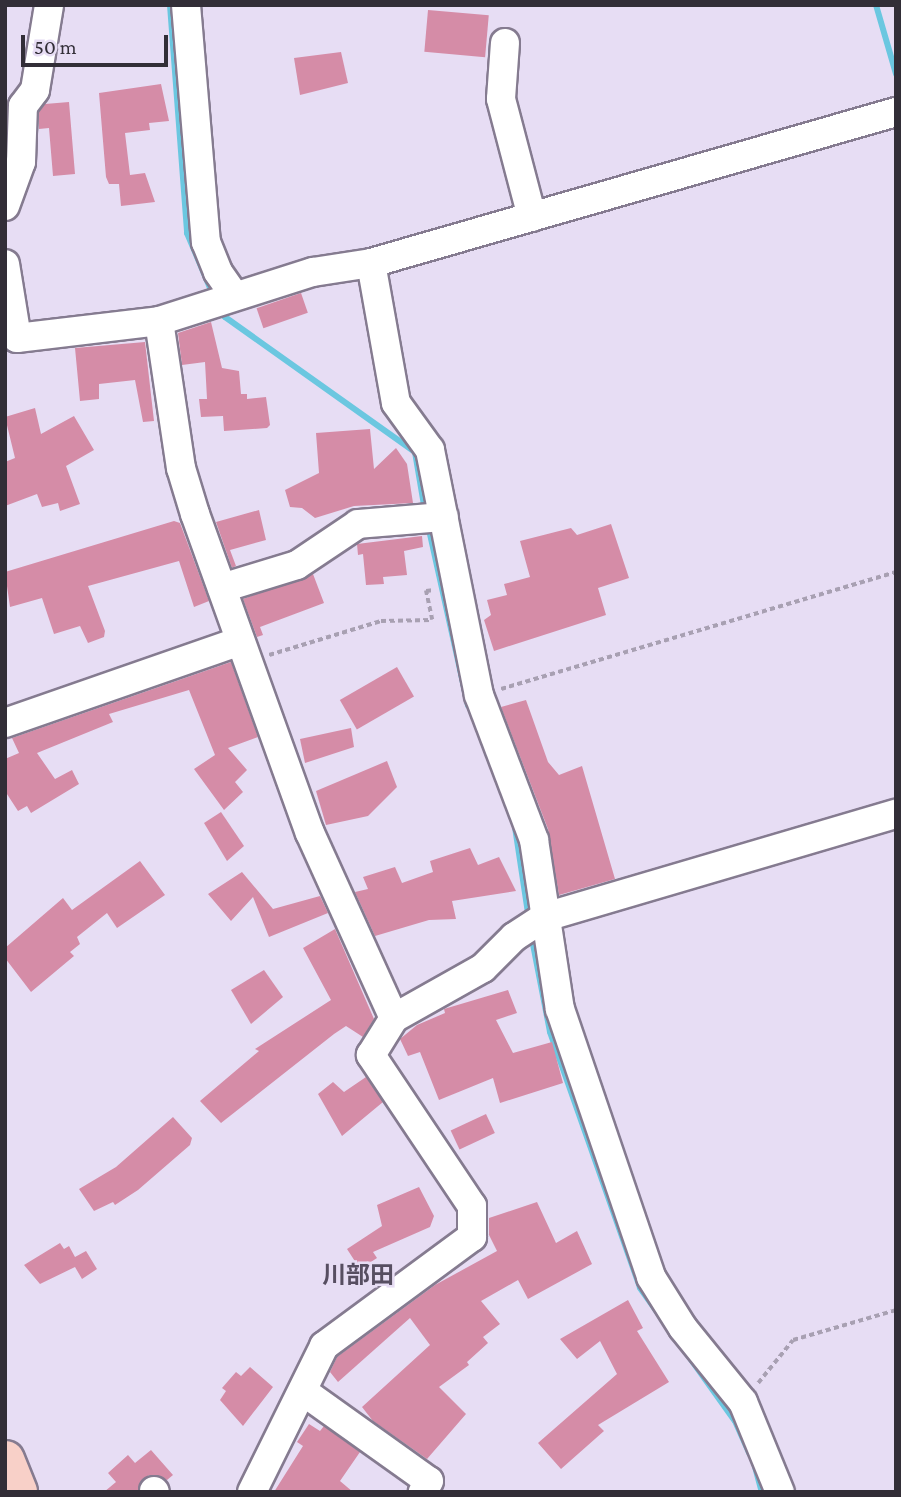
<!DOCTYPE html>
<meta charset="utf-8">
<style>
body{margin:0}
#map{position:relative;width:901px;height:1497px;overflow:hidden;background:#e7ddf4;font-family:"Crimson Pro","Noto Sans JP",serif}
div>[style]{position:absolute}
.stream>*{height:6px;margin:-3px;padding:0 3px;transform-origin:3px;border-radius:3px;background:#6bc7e0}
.building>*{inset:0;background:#d58ca7;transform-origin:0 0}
.path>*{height:3.5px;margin-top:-1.75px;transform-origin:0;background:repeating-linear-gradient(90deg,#a8a0b2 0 5px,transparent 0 8.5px)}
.roads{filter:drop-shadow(2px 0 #857b90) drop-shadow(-2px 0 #857b90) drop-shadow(0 2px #857b90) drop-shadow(0 -2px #857b90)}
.minor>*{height:28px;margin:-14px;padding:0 14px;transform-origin:14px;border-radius:14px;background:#fff}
.major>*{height:37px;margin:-18.5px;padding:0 18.5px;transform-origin:18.5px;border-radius:18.5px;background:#f8d0c8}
span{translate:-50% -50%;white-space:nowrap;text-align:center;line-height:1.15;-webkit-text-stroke:5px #e7ddf4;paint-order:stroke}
.quarter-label{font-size:24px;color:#574e61;font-weight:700}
.frame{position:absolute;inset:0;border:7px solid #322e37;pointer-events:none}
.scale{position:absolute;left:21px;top:35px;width:147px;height:32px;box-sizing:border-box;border:4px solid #322e37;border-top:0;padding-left:9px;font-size:21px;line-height:24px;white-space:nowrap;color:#322e37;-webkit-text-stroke:5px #e7ddf4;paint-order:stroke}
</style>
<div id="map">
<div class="stream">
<div style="left:170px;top:5px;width:229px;rotate:85.7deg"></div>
<div style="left:187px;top:233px;width:67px;rotate:67.2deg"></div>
<div style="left:876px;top:5px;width:72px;rotate:73.8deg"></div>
<div style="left:220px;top:307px;width:11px;rotate:63deg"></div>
<div style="left:225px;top:317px;width:233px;rotate:35.4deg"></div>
<div style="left:415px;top:452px;width:60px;rotate:80.4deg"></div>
<div style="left:428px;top:525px;width:185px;rotate:77.5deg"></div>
<div style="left:515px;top:827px;width:94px;rotate:81.4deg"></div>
<div style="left:531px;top:934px;width:100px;rotate:79deg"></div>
<div style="left:550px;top:1032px;width:271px;rotate:70.6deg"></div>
<div style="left:640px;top:1288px;width:163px;rotate:54.5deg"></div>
<div style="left:735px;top:1421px;width:35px;rotate:66deg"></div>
<div style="left:754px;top:1463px;width:30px;rotate:75deg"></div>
</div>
<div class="building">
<div style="left:428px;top:10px;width:61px;height:42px;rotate:5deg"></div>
<div style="clip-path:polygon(341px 52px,348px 83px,300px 95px,294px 58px)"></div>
<div style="clip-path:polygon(161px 84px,169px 121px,149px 123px,150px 130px,125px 133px,130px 175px,145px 173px,155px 202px,121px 206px,119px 184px,109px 184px,106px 177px,99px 93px)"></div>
<div style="clip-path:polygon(69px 102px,75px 174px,53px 176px,49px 128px,39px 129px,39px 112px,45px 104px)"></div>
<div style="left:301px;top:293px;width:21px;height:47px;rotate:71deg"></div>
<div style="clip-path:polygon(211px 322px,222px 368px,239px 371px,241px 394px,247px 394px,247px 399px,266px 397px,270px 425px,267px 428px,224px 431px,223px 416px,201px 417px,199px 399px,207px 399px,205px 362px,182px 365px,178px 333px)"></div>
<div style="clip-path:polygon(145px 342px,154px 421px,143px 422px,135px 380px,99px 384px,99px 399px,80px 401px,75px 348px)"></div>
<div style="clip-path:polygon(35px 408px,41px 434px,74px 416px,94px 450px,66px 466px,80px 504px,60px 511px,58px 503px,42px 507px,37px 494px,5px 506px,5px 462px,15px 458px,5px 417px)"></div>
<div style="clip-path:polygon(370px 429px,374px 469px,396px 448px,407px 464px,413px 503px,354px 506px,315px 518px,302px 508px,290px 507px,285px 490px,319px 473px,316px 433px)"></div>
<div style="clip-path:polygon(259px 510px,266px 540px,230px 550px,236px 566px,232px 568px,216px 522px)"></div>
<div style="clip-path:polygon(174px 521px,180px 523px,209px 601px,194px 607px,179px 561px,88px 586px,105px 631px,104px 637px,88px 643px,80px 626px,54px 634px,42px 598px,10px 607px,5px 572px)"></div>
<div style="clip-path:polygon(611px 524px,629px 578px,598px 588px,606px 615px,494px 651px,484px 620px,491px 615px,487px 600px,507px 595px,504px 584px,530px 577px,520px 541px,571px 528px,577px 535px)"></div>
<div style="clip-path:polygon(422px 536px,423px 547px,404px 551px,407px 575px,383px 577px,384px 584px,366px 585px,363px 554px,358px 555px,357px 544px)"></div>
<div style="clip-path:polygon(313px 574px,324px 603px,260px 627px,263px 635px,257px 637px,243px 599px)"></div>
<div style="clip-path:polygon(231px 662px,258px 737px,228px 748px,247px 770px,235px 782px,243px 792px,224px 810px,194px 769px,215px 755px,189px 690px,109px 714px,113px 722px,37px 753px,55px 779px,72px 770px,79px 784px,31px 813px,27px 806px,18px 811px,5px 791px,5px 759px,19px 753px,12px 738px)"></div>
<div style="left:397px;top:667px;width:34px;height:66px;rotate:60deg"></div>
<div style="clip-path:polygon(526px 700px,548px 762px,559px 775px,582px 766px,615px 879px,559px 895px,548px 829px,501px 707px)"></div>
<div style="clip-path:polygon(351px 728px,354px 747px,305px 763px,300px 739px)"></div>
<div style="clip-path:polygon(387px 761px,397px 787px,368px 816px,326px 825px,316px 791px)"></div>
<div style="clip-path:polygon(221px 812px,244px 846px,227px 861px,204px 823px)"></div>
<div style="clip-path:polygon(470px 848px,478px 865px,499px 857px,516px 891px,452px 901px,456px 919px,429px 920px,375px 936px,355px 892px,368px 889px,363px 877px,395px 867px,402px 883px,433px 872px,430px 861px)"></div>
<div style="clip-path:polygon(140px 861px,165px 895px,117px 928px,107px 913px,77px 937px,80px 944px,70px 952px,74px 956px,31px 992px,5px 958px,5px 948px,63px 898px,72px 910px)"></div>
<div style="clip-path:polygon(242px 872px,273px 909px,320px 896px,328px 913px,269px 937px,253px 897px,231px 921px,208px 894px)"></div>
<div style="clip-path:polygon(335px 929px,374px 1019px,363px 1037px,346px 1026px,334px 1034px,221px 1123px,200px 1101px,259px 1051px,255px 1049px,331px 1000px,303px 948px)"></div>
<div style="clip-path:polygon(264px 970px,283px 997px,251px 1024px,231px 990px)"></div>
<div style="clip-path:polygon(508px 990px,517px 1013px,496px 1020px,513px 1053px,552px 1042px,563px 1083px,500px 1103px,493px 1078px,439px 1100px,420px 1052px,408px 1056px,400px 1039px,417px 1025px,445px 1013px,444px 1009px)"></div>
<div style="clip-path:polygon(366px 1077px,383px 1102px,342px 1136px,318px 1094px,333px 1082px,344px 1092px)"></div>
<div style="left:486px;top:1114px;width:21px;height:39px;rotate:65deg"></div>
<div style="clip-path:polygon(173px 1117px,192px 1138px,190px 1145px,138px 1190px,115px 1205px,113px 1202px,94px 1211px,79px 1189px,116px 1167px)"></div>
<div style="clip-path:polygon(419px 1187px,434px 1216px,430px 1227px,373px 1252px,377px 1258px,360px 1269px,347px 1249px,382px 1226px,377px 1205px)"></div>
<div style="clip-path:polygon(537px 1202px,556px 1243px,577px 1231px,592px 1264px,528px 1299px,518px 1280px,481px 1301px,500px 1324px,483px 1337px,488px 1343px,467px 1362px,469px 1365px,439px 1387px,466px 1414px,427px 1459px,373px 1421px,362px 1407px,430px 1345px,410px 1318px,338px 1382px,330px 1372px,337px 1357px,435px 1285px,497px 1251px,489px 1235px,489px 1218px)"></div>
<div style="clip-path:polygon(60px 1243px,64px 1249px,69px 1246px,75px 1257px,86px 1251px,97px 1269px,82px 1279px,75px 1267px,40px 1284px,24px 1265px)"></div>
<div style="clip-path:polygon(628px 1300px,643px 1328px,637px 1331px,669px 1382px,598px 1425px,604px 1431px,561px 1469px,538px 1443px,617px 1374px,600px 1341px,577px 1359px,560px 1339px)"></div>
<div style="clip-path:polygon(250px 1367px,273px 1387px,243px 1426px,220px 1400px,226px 1391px,222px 1388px,236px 1372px,241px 1376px)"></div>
<div style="clip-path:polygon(309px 1424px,320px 1431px,324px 1426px,360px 1452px,340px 1481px,353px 1492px,274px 1492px,303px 1446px,297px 1442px)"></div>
<div style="clip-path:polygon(151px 1450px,173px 1475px,167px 1480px,149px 1475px,138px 1492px,104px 1492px,116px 1482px,108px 1473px,128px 1455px,135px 1463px)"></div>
</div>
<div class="path">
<div style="left:269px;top:655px;width:117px;rotate:-16.9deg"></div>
<div style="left:381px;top:621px;width:51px;rotate:-1.1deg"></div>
<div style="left:432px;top:620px;width:30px;rotate:-102deg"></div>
<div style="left:426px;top:591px;width:8px;rotate:-7deg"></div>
<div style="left:501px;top:689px;width:412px;rotate:-16.5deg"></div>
<div style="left:758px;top:1383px;width:55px;rotate:-50.9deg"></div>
<div style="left:793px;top:1340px;width:107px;rotate:-16.2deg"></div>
</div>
<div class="roads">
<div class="minor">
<div style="left:186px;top:5px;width:238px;rotate:85.2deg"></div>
<div style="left:206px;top:242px;width:32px;rotate:68deg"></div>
<div style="left:218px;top:272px;width:28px;rotate:55deg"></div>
<div style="left:505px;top:43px;width:56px;rotate:94.1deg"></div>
<div style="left:501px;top:99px;width:122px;rotate:75.3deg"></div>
<div style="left:5px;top:206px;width:47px;rotate:-70deg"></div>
<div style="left:21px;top:162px;width:56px;rotate:-88deg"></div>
<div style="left:23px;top:106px;width:20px;rotate:-53deg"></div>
<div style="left:35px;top:90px;width:86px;rotate:-80.6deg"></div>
<div style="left:371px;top:263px;width:142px;rotate:79.9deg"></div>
<div style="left:396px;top:403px;width:58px;rotate:54.1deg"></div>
<div style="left:430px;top:450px;width:250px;rotate:78.7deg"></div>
<div style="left:479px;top:695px;width:155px;rotate:69.2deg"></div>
<div style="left:534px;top:840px;width:171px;rotate:81.3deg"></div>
<div style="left:560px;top:1009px;width:283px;rotate:71.2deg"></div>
<div style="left:651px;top:1277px;width:60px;rotate:57.9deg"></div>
<div style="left:683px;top:1328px;width:95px;rotate:51deg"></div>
<div style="left:743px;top:1402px;width:97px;rotate:67.7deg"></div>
<div style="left:5px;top:264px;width:75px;rotate:80.8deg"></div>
<div style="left:17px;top:338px;width:143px;rotate:-6.8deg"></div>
<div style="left:159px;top:321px;width:162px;rotate:-17.7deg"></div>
<div style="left:313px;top:272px;width:59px;rotate:-8.8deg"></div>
<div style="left:371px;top:263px;width:546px;rotate:-16.05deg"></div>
<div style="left:159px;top:321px;width:149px;rotate:81.5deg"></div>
<div style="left:181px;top:468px;width:48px;rotate:73.1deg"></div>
<div style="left:195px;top:514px;width:339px;rotate:70.2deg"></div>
<div style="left:310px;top:833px;width:203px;rotate:65.6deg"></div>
<div style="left:222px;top:588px;width:78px;rotate:-17deg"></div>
<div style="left:297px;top:565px;width:73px;rotate:-33.9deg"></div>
<div style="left:358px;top:524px;width:86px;rotate:-4.7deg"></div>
<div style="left:5px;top:723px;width:249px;rotate:-19.2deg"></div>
<div style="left:304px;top:1392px;width:153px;rotate:35.5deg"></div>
<div style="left:429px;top:1481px;width:13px;rotate:119deg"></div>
<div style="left:154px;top:1491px;width:1px;rotate:45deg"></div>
<div style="left:252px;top:1492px;width:163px;rotate:-63.7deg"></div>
<div style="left:324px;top:1346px;width:184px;rotate:-36.4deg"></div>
<div style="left:472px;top:1237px;width:31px;rotate:-90deg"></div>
<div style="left:472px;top:1206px;width:182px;rotate:-123.8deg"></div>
<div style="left:371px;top:1055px;width:44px;rotate:-58.1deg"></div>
<div style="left:394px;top:1018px;width:102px;rotate:-29.3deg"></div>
<div style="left:483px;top:968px;width:44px;rotate:-45deg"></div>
<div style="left:514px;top:937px;width:37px;rotate:-33deg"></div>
<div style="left:545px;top:917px;width:366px;rotate:-16.4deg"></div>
</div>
<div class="major">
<div style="left:5px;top:1459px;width:35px;rotate:68deg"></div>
</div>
</div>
<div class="quarter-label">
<span style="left:358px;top:1275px">川部田</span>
</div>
<div class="frame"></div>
<div class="scale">50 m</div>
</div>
